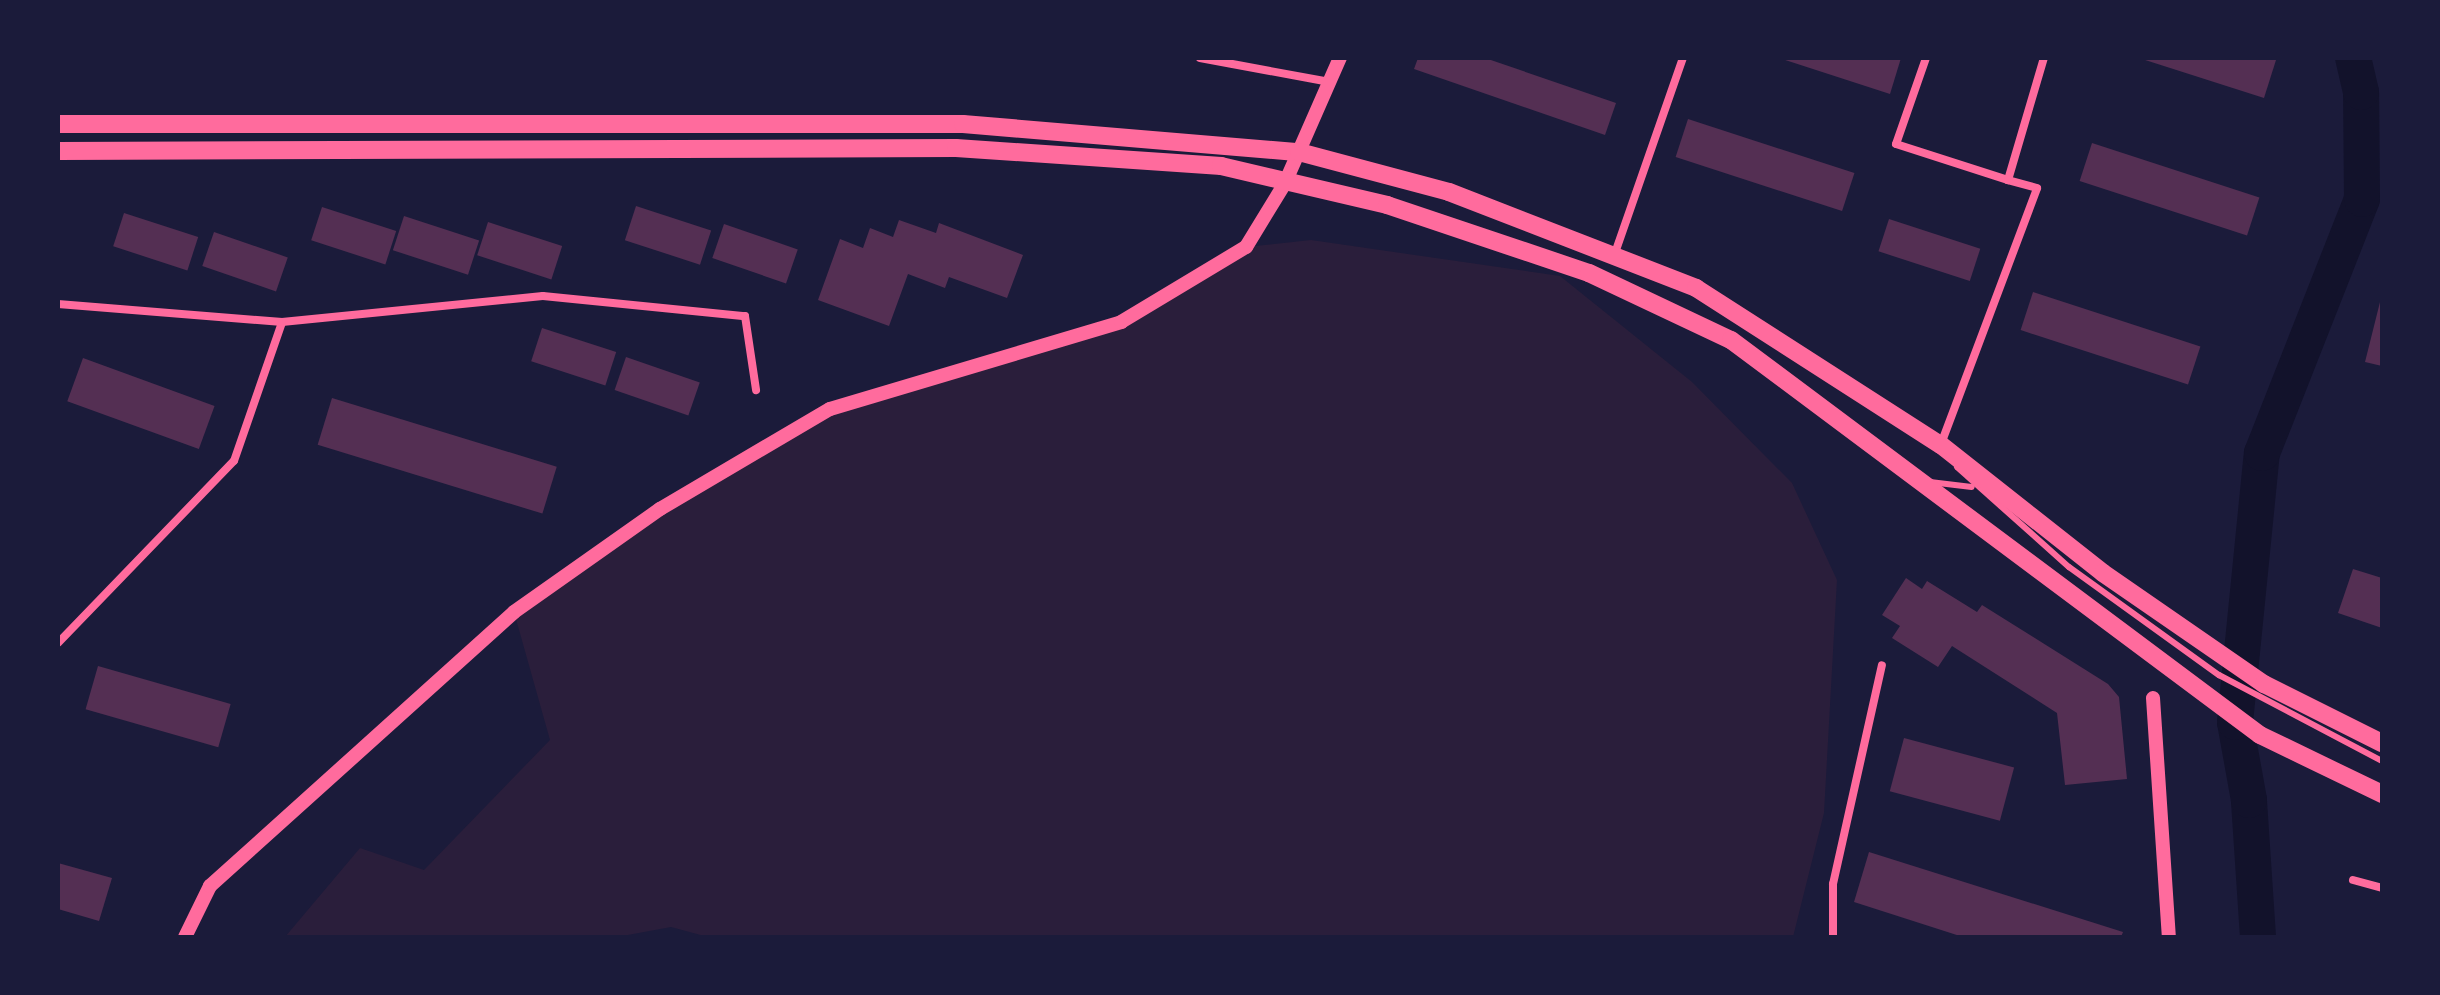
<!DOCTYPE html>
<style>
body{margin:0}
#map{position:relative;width:2440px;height:995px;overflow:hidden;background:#1b1b3a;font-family:"Open Sans",sans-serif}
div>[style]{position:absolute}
.green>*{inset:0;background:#2a1e3b}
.river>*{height:36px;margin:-18px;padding:0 18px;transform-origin:18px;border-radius:18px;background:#12122b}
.building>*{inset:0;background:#542f53;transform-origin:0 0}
.service>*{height:6px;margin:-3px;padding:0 3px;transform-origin:3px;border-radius:3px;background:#ff6b9d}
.minor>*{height:8px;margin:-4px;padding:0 4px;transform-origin:4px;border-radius:4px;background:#ff6b9d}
.tertiary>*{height:14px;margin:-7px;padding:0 7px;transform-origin:7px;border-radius:7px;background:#ff6b9d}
.primary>*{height:18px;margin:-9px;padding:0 9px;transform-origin:9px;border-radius:9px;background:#ff6b9d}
span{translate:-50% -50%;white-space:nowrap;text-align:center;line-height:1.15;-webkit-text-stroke:6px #1b1b3a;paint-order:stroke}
.frame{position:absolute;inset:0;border:60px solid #1b1b3a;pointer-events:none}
</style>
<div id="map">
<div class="green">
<div style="clip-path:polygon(1311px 240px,1560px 276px,1692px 382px,1792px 483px,1837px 580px,1824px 813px,1793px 937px,708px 937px,671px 927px,617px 937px,285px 937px,360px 848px,424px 870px,550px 740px,514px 612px,660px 509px,830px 409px,1121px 322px,1246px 247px)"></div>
</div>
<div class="river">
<div style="left:2258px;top:937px;width:137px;rotate:-93.8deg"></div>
<div style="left:2249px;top:800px;width:79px;rotate:-100.2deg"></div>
<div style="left:2235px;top:722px;width:270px;rotate:-84.3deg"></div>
<div style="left:2262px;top:453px;width:273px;rotate:-68.5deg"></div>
<div style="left:2362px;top:199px;width:107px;rotate:-90.5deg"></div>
<div style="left:2361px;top:92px;width:35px;rotate:-103deg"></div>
</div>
<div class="building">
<div style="clip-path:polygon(1418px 58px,1485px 58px,1616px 103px,1605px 135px,1414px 69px)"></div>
<div style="clip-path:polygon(1779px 58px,1901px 58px,1890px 94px)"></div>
<div style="clip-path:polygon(2270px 58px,2276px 60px,2264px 98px,2142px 59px)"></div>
<div style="left:1688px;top:119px;width:175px;height:40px;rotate:18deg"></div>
<div style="left:2092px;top:143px;width:176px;height:40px;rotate:18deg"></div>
<div style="left:636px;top:206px;width:79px;height:36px;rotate:18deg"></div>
<div style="left:322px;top:207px;width:78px;height:35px;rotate:18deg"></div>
<div style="left:124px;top:213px;width:78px;height:35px;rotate:18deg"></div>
<div style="left:404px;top:216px;width:79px;height:36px;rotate:18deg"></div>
<div style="left:1889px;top:219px;width:96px;height:34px;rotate:18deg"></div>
<div style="clip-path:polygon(899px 220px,936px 233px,939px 223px,1023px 255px,1007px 298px,949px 277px,945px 288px,908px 274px,889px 326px,818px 300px,840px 239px,863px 248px,870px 228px,893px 237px)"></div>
<div style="left:488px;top:222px;width:78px;height:35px;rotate:18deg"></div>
<div style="left:724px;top:224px;width:78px;height:36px;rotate:19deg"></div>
<div style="left:214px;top:232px;width:78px;height:36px;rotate:19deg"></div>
<div style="left:2033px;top:292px;width:176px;height:40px;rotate:18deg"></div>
<div style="clip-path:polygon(2381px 298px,2382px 298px,2382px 366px,2365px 362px)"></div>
<div style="left:542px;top:328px;width:78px;height:35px;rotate:18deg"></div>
<div style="left:626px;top:357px;width:78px;height:35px;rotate:19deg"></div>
<div style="left:83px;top:358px;width:140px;height:46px;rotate:20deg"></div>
<div style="left:332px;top:398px;width:235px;height:49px;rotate:17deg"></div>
<div style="clip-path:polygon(2353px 569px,2382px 578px,2382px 628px,2338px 613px)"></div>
<div style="clip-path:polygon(1906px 578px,1922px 589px,1927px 581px,1977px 612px,1982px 605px,2108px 684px,2119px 697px,2127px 779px,2065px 785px,2057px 713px,1952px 646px,1938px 667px,1892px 638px,1900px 626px,1882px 615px)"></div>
<div style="left:98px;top:666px;width:138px;height:45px;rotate:16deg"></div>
<div style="left:1904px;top:738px;width:114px;height:55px;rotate:15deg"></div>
<div style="clip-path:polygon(1869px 852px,2123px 932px,2121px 937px,1963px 937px,1854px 902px)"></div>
<div style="clip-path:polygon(58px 863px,112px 878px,99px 921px,58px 909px)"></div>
</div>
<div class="service">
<div style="left:1957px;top:467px;width:150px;rotate:41.8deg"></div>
<div style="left:2069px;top:567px;width:185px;rotate:35.8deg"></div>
<div style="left:2219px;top:675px;width:184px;rotate:27.8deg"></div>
<div style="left:1930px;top:482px;width:42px;rotate:6.8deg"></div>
</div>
<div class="minor">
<div style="left:1200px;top:58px;width:132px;rotate:10.5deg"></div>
<div style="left:1926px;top:58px;width:91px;rotate:109.2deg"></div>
<div style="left:1896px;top:144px;width:118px;rotate:17.8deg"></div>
<div style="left:1615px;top:253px;width:207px;rotate:-70.8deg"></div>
<div style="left:58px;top:304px;width:225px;rotate:4.6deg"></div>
<div style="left:282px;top:322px;width:262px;rotate:-5.7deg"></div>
<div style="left:543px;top:296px;width:203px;rotate:5.7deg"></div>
<div style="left:745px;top:316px;width:75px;rotate:81.5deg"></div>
<div style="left:1941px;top:444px;width:273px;rotate:-69.4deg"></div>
<div style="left:2037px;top:188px;width:30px;rotate:-165deg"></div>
<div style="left:2008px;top:180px;width:127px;rotate:-73.6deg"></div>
<div style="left:58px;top:643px;width:253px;rotate:-46deg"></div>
<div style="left:234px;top:461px;width:147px;rotate:-70.9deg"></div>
<div style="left:2353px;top:880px;width:30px;rotate:15deg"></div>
<div style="left:1833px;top:937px;width:53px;rotate:-90deg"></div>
<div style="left:1833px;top:884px;width:224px;rotate:-77.4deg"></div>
</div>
<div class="tertiary">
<div style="left:2153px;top:698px;width:240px;rotate:86.2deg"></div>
<div style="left:185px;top:937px;width:57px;rotate:-63.9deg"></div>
<div style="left:210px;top:886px;width:409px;rotate:-42deg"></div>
<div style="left:514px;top:612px;width:179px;rotate:-35.2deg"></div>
<div style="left:660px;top:509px;width:197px;rotate:-30.5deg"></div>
<div style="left:830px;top:409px;width:304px;rotate:-16.6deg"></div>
<div style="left:1121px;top:322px;width:146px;rotate:-31deg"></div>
<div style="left:1246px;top:247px;width:75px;rotate:-58.6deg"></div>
<div style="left:1285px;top:183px;width:137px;rotate:-66.3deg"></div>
</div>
<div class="primary">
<div style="left:58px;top:124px;width:905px"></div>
<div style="left:963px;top:124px;width:337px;rotate:4.8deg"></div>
<div style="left:1299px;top:152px;width:155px;rotate:14.9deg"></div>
<div style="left:1449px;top:192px;width:265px;rotate:21.2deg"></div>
<div style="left:1696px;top:288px;width:291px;rotate:32.7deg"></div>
<div style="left:1941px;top:445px;width:206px;rotate:38.3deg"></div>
<div style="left:2103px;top:573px;width:196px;rotate:34.6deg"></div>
<div style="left:2264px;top:684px;width:132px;rotate:26.6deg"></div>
<div style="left:58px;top:151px;width:898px;rotate:-0.19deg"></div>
<div style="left:956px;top:148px;width:266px;rotate:3.9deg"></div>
<div style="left:1221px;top:166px;width:171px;rotate:13.2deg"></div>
<div style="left:1387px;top:205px;width:213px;rotate:18.6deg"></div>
<div style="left:1589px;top:273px;width:157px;rotate:25.3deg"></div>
<div style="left:1731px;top:340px;width:660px;rotate:36.75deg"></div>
<div style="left:2260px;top:735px;width:136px;rotate:25.8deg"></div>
</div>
<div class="frame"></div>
</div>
